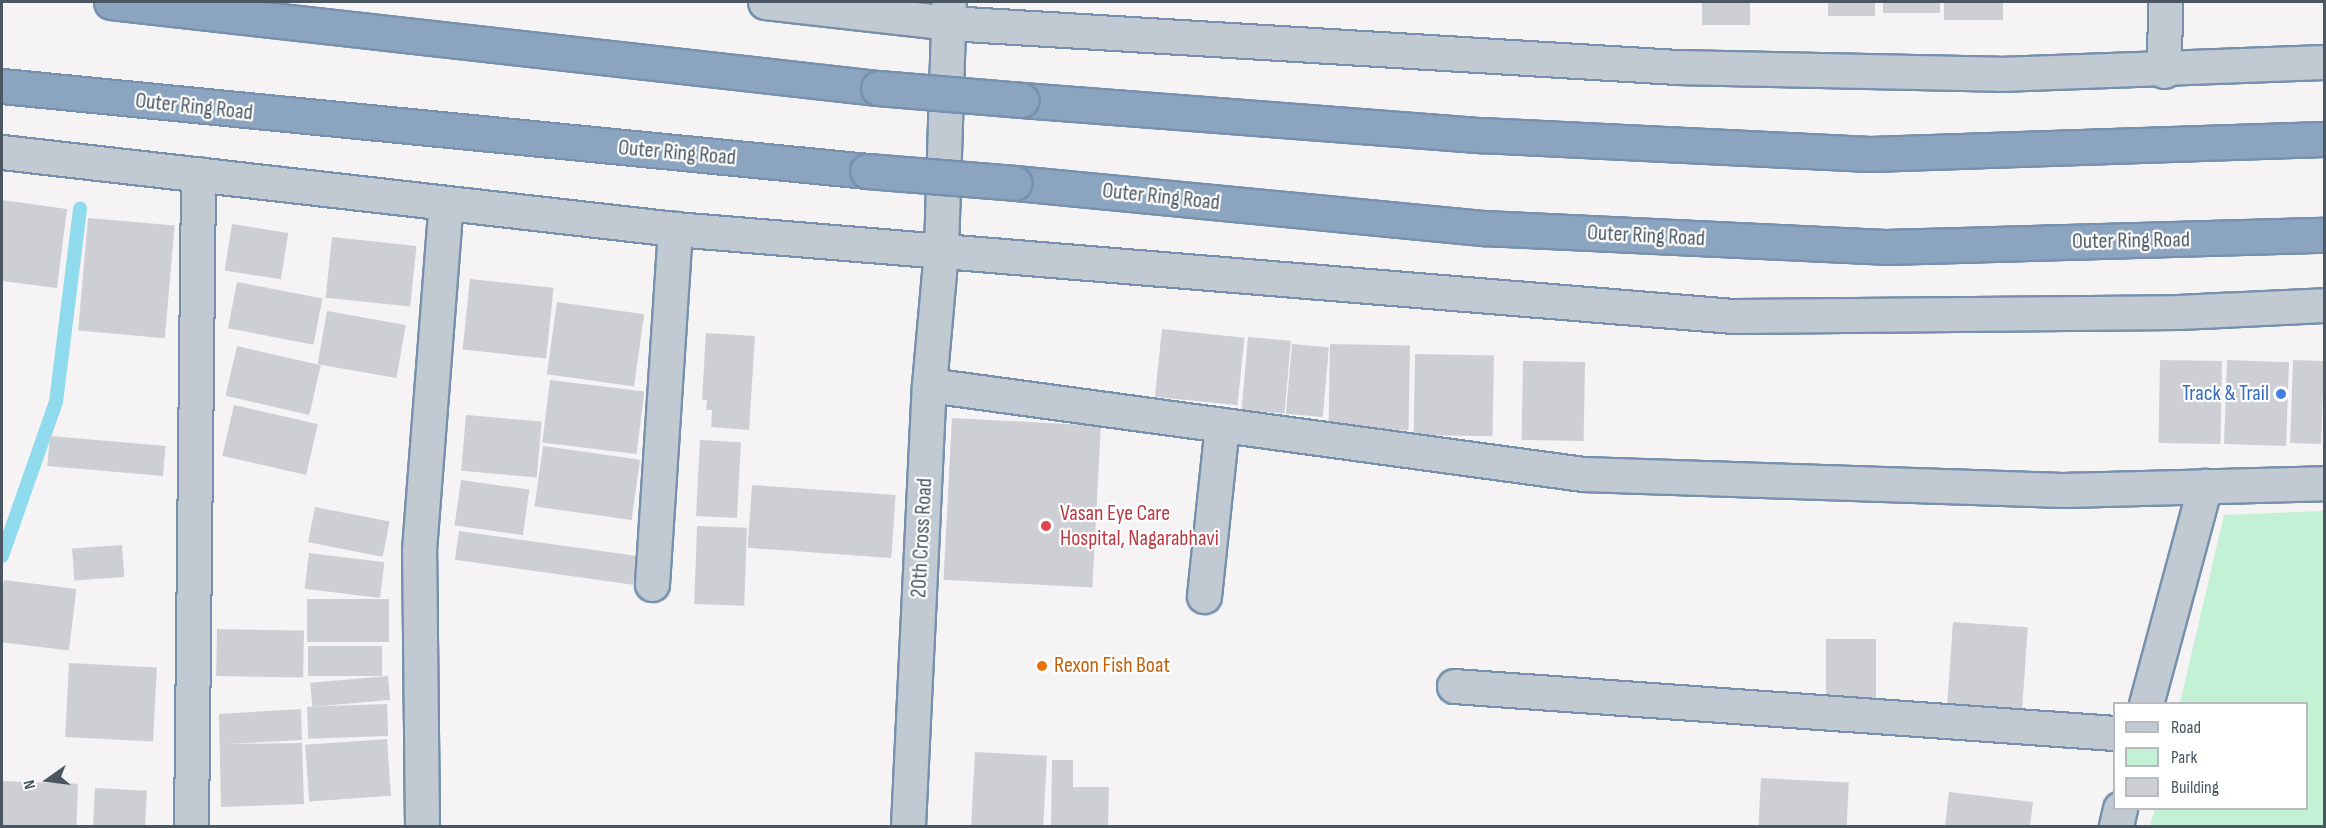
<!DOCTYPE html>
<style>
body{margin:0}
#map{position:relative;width:2326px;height:828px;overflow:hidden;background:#f5f3f3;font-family:"Sofia Sans Condensed",sans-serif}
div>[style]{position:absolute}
.green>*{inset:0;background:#c3f1d5}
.stream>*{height:14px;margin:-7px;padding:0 7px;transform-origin:7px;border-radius:7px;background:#90daee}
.building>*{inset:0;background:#cdcfd5;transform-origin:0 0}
.roads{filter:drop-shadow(2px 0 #7690ad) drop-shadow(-2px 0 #7690ad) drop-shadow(0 2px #7690ad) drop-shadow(0 -2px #7690ad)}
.minor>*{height:33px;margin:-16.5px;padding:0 16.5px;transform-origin:16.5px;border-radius:16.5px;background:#c1cad2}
.highway>*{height:33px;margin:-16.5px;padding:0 16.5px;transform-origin:16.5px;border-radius:16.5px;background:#8ba5c1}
.bridges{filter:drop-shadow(2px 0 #7690ad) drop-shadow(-2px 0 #7690ad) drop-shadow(0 2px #7690ad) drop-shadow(0 -2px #7690ad)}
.highway-bridge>*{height:33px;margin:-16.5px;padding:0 16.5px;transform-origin:16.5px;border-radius:16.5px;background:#8ba5c1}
.dots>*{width:16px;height:16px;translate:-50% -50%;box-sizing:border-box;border:3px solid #fff;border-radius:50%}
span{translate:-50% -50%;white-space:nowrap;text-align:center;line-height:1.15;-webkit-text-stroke:4.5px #fff;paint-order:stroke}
.street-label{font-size:22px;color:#4a5661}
.shop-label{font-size:22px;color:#366cbe}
.right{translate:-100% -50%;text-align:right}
.health-label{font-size:22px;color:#be3a42}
.left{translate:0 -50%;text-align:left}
.food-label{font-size:22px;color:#c56008}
.frame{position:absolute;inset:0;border:3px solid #4a5661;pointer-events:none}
.legend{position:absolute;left:2113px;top:702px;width:195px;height:108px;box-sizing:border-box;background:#fff;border:2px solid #b7bbc0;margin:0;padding:8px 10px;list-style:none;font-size:18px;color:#4a5661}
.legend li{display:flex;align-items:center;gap:12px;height:30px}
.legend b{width:30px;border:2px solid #b7bbc0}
.north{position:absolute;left:18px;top:750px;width:60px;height:60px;-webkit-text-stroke:4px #fff;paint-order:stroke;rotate:256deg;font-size:16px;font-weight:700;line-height:24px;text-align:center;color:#4a5661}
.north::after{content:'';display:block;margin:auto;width:21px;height:27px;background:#4a5661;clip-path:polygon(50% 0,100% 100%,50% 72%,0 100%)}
</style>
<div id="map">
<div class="green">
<div style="clip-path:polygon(2324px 511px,2324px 826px,2150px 826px,2155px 809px,2306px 808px,2306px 704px,2180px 703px,2224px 515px)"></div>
</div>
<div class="stream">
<div style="left:2px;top:556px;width:163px;rotate:-70.7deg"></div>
<div style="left:56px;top:402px;width:195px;rotate:-82.9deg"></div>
</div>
<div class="building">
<div style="left:1702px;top:2px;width:48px;height:23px"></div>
<div style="left:1828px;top:2px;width:47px;height:14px"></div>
<div style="left:1883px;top:2px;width:57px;height:11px"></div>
<div style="left:1944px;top:2px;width:59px;height:18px"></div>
<div style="clip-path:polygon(2px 200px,67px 209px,57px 288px,2px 281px)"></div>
<div style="left:88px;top:218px;width:87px;height:113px;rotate:5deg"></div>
<div style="left:232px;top:224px;width:57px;height:47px;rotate:9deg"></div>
<div style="left:332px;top:237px;width:85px;height:61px;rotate:6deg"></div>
<div style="left:470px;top:279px;width:84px;height:71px;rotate:6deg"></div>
<div style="left:237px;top:282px;width:87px;height:47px;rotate:11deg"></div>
<div style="left:557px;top:302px;width:88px;height:73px;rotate:8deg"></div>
<div style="left:327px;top:311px;width:80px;height:54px;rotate:10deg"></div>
<div style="left:1162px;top:329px;width:83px;height:68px;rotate:6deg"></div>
<div style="clip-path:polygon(706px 333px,755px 336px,749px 430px,711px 427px,712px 410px,706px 410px,707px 400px,702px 400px)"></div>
<div style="left:1248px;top:337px;width:43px;height:73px;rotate:5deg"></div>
<div style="left:1292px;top:344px;width:37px;height:70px;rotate:5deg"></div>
<div style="left:1330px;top:344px;width:80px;height:85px;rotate:1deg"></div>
<div style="left:237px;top:346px;width:86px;height:51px;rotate:13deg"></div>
<div style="left:1415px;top:354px;width:79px;height:81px;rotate:1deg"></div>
<div style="left:2160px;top:360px;width:62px;height:83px;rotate:1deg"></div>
<div style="left:2227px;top:360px;width:62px;height:84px;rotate:2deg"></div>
<div style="left:2293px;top:360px;width:31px;height:83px;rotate:2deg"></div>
<div style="left:1523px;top:361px;width:62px;height:79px;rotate:1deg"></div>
<div style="left:550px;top:380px;width:95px;height:63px;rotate:7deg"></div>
<div style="left:234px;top:405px;width:86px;height:52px;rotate:13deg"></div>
<div style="left:466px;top:415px;width:76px;height:56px;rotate:5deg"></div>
<div style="left:952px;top:418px;width:149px;height:162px;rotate:3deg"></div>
<div style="left:50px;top:436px;width:116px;height:30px;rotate:5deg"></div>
<div style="left:700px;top:440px;width:41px;height:76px;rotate:3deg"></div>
<div style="left:543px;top:446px;width:98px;height:61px;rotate:8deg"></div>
<div style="left:461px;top:480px;width:69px;height:46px;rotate:8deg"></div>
<div style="left:752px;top:485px;width:144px;height:63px;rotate:4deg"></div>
<div style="left:315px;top:507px;width:76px;height:36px;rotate:11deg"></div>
<div style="left:697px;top:526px;width:50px;height:78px;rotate:2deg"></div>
<div style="left:459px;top:531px;width:180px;height:29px;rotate:8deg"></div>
<div style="left:122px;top:545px;width:32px;height:50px;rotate:86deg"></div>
<div style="left:309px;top:553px;width:76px;height:36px;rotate:7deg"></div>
<div style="left:4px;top:580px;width:73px;height:62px;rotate:7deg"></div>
<div style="left:307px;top:599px;width:82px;height:43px"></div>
<div style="left:1953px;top:622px;width:75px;height:86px;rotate:4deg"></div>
<div style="left:217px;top:629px;width:87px;height:47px;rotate:1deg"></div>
<div style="left:1826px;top:639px;width:50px;height:60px"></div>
<div style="left:308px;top:646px;width:74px;height:30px"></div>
<div style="left:69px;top:663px;width:88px;height:74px;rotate:3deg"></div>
<div style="left:388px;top:676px;width:24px;height:78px;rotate:85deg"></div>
<div style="left:387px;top:704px;width:32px;height:80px;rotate:88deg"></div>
<div style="clip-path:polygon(301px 709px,302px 740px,226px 744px,302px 743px,304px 804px,221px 807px,219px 714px)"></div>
<div style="left:387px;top:739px;width:57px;height:82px;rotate:86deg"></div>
<div style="left:975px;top:752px;width:72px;height:74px;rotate:3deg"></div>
<div style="clip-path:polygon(1052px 760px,1073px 760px,1073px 787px,1109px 787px,1108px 826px,1051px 826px)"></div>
<div style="left:1761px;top:778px;width:88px;height:48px;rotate:3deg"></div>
<div style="left:2px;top:781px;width:76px;height:45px;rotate:2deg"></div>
<div style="left:95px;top:788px;width:52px;height:38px;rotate:3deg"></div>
<div style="clip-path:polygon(1949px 792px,2033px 802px,2030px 826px,1945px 826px)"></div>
</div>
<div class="roads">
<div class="minor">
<div style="left:765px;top:2px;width:185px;rotate:6.5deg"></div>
<div style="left:949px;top:23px;width:728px;rotate:3.46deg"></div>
<div style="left:1676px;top:67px;width:323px;rotate:1.2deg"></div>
<div style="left:1999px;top:74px;width:325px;rotate:-2.1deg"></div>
<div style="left:2164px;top:71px;width:69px;rotate:-89.2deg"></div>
<div style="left:2px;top:152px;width:677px;rotate:6.53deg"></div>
<div style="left:675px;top:229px;width:1063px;rotate:4.7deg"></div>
<div style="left:1734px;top:316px;width:444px;rotate:-0.5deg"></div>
<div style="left:2178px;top:312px;width:146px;rotate:-2.7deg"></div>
<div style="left:929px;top:385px;width:660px;rotate:7.75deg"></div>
<div style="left:1583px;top:474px;width:480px;rotate:1.9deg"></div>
<div style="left:2063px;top:490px;width:261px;rotate:-1.5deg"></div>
<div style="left:652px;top:584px;width:356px;rotate:-86.3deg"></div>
<div style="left:1204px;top:596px;width:172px;rotate:-84deg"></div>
<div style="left:1454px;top:686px;width:662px;rotate:4.07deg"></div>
<div style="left:2146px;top:704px;width:226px;rotate:-74.9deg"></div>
<div style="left:191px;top:826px;width:652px;rotate:-89.38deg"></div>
<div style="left:422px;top:826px;width:276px;rotate:-90.6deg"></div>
<div style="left:419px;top:550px;width:348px;rotate:-85.6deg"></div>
<div style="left:908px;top:826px;width:441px;rotate:-87.3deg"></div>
<div style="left:929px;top:385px;width:136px;rotate:-84.9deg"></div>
<div style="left:941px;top:250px;width:248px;rotate:-88.2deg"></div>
<div style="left:2116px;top:826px;width:18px;rotate:-77deg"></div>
</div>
<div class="highway">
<div style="left:111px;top:2px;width:772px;rotate:6.4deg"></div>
<div style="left:2px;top:86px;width:869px;rotate:5.61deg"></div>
<div style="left:1022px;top:100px;width:460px;rotate:4.4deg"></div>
<div style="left:1481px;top:135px;width:389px;rotate:2.8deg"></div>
<div style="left:1870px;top:154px;width:454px;rotate:-1.9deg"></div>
<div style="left:1015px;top:183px;width:471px;rotate:5.5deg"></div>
<div style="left:1484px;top:228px;width:401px;rotate:2.7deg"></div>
<div style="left:1885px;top:247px;width:439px;rotate:-1.6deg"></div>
</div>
</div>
<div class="bridges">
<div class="highway-bridge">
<div style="left:878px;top:88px;width:144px;rotate:4.8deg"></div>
<div style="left:867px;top:171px;width:148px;rotate:4.6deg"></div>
</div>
</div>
<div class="dots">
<div style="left:2281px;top:394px;background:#3f7fe0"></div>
<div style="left:1046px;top:526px;background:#e0444e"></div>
<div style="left:1042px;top:666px;background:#e8710a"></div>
</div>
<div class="street-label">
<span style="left:194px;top:107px;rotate:6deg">Outer Ring Road</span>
<span style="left:677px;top:153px;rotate:5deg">Outer Ring Road</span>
<span style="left:1161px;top:197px;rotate:6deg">Outer Ring Road</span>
<span style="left:1646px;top:236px;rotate:3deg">Outer Ring Road</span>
<span style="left:2131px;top:241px;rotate:-1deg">Outer Ring Road</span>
<span style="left:922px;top:538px;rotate:-87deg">20th Cross Road</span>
</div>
<div class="shop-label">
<span class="right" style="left:2269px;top:394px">Track &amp; Trail</span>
</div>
<div class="health-label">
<span class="left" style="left:1060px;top:526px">Vasan Eye Care<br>Hospital, Nagarabhavi</span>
</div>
<div class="food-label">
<span class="left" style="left:1054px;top:666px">Rexon Fish Boat</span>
</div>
<div class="frame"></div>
<ul class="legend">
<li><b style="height:8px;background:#c1cad2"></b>Road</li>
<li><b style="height:16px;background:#c3f1d5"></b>Park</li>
<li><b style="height:16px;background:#cdcfd5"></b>Building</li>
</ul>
<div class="north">N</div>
</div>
